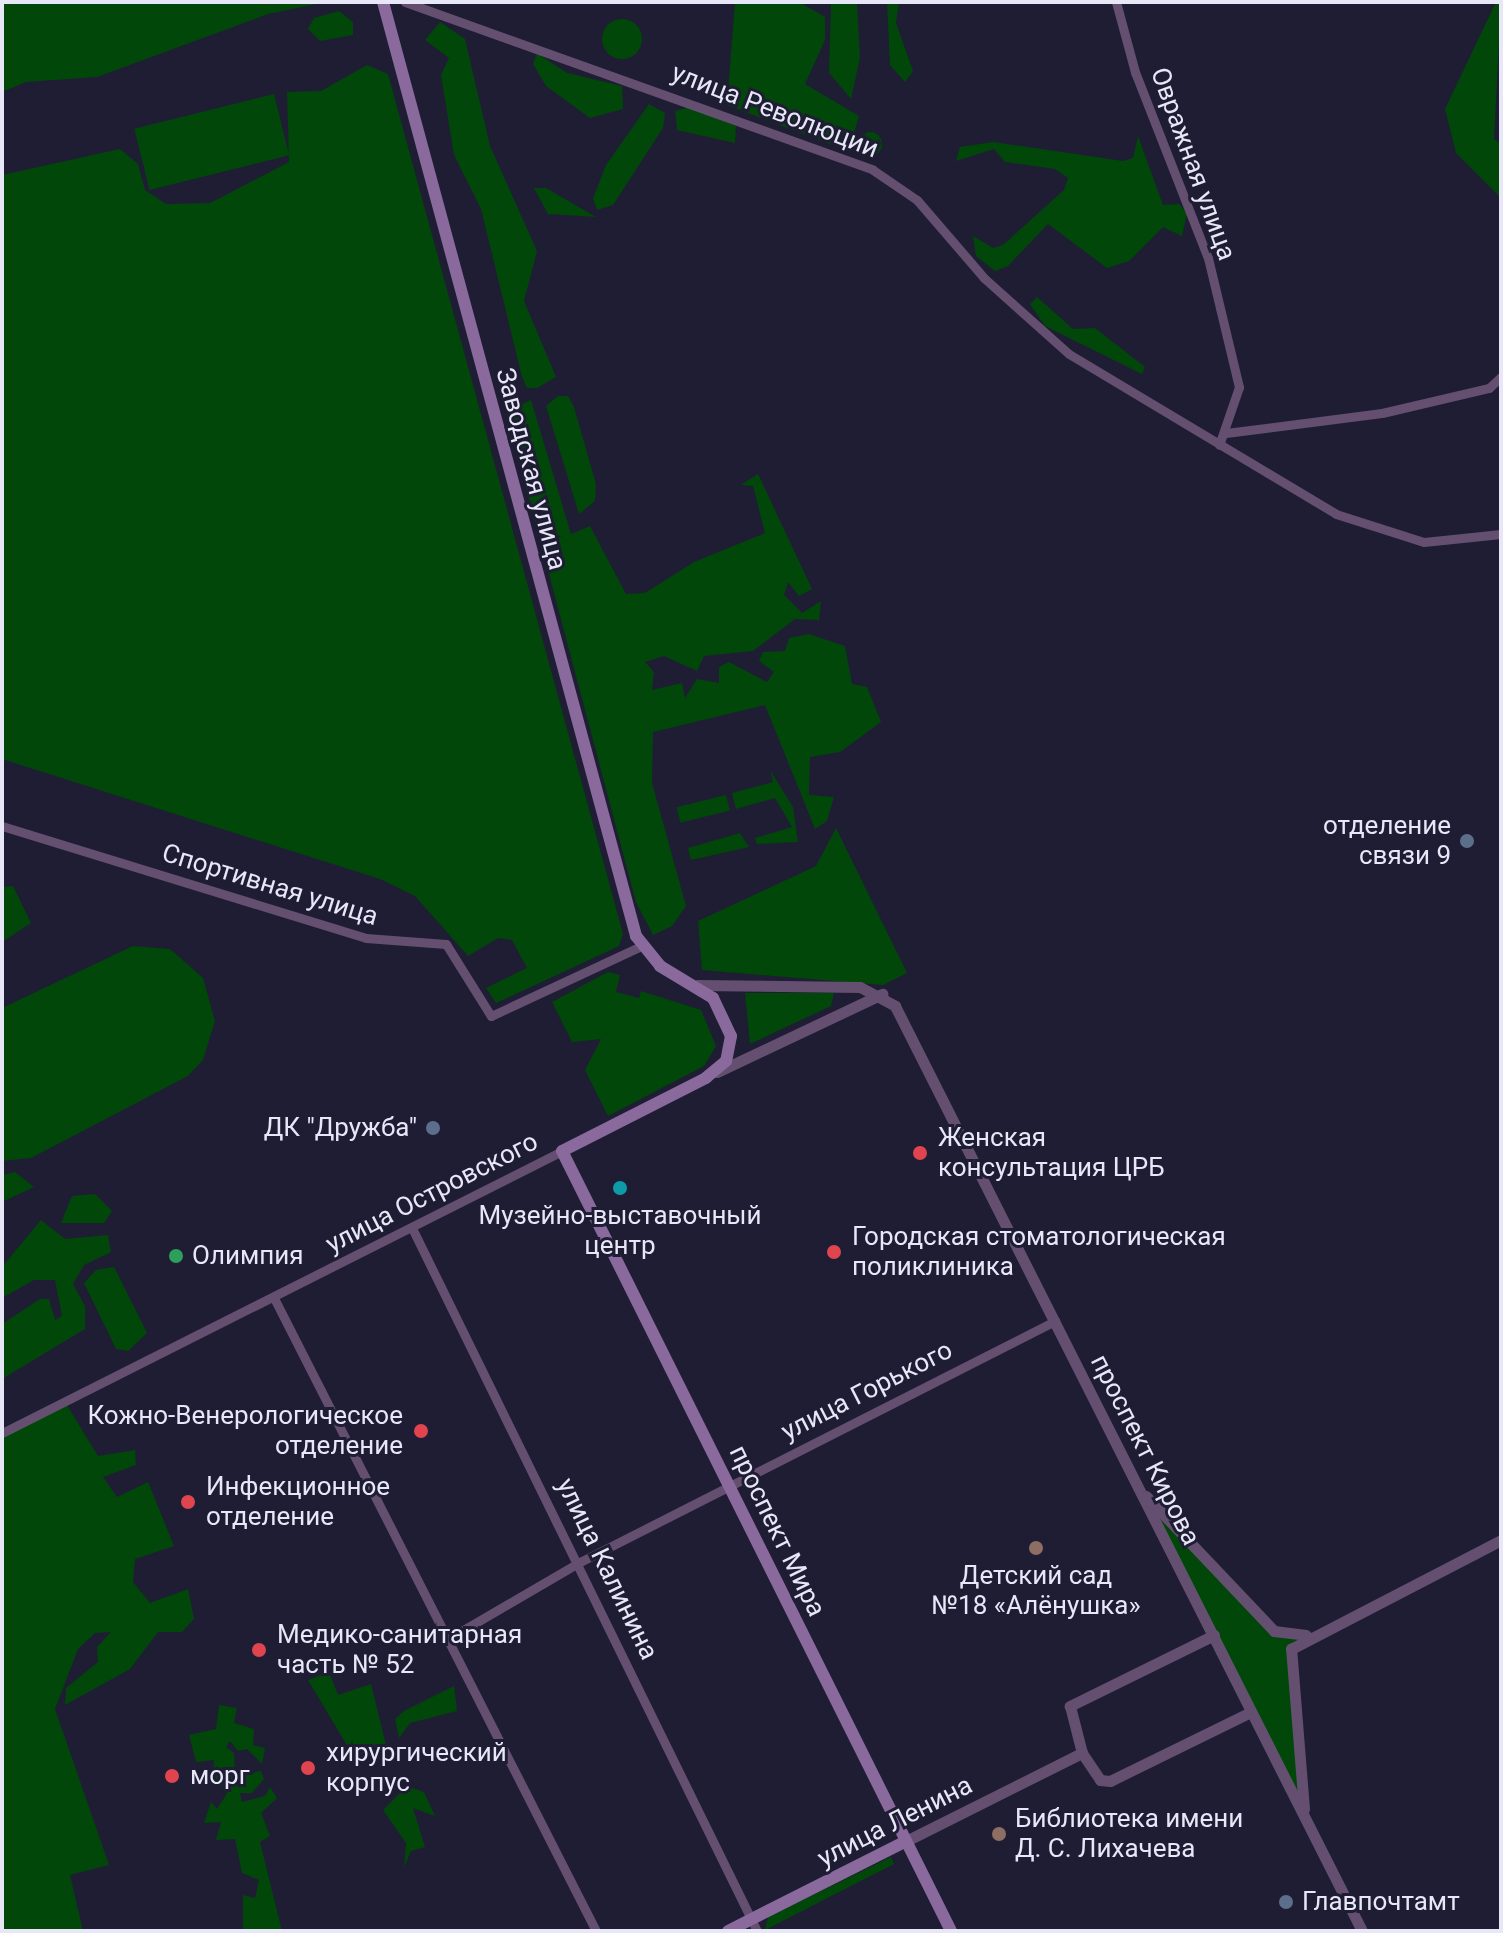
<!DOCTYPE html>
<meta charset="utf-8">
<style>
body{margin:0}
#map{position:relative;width:1503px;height:1933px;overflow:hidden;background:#1e1d34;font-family:Roboto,sans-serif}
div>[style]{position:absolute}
.green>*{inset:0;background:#004709;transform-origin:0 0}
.round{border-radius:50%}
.minor>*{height:9px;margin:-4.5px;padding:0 4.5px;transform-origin:4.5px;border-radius:4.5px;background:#644f70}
.tertiary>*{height:11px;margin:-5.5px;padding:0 5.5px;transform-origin:5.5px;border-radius:5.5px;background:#644f70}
.secondary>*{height:12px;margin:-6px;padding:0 6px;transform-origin:6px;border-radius:6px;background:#8a699d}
.dots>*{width:22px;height:22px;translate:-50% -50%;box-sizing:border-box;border:4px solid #1e1d34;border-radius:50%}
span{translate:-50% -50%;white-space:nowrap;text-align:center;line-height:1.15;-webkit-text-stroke:6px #1e1d34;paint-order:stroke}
.street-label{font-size:26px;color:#e7e7f7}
.poi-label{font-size:26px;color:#e7e7f7}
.right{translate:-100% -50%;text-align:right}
.left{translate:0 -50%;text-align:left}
.frame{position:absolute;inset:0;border:4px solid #e7e7f7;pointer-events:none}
</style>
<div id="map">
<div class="green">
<div style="clip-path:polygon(2px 2px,326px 2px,268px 14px,97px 77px,26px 82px,2px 92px)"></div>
<div style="clip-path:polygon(735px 2px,799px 2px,825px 17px,825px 40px,805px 84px,859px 116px,851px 142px,838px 147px,727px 105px)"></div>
<div style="clip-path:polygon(831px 2px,857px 2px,860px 58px,851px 99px,829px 73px)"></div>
<div style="clip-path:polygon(887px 2px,899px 2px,896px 23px,913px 71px,905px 82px,890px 65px)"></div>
<div style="clip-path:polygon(1496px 2px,1501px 2px,1494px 139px,1501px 144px,1501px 198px,1456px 153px,1445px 109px)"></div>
<div style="clip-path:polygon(339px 11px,353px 22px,353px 35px,320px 41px,308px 29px,314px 18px)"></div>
<div class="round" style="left:602px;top:19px;width:40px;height:40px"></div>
<div style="clip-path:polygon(440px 22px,465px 39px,490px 146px,537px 251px,524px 301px,556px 377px,537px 388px,527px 388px,522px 377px,481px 209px,454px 155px,441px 75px,449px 58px,425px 40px)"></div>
<div style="clip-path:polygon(537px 53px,567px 73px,622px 86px,623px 109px,590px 118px,546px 86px,533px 64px)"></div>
<div style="clip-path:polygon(367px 65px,388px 74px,623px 934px,619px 946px,496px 1003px,486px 988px,527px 968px,512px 940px,498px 938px,468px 956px,415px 896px,380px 879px,2px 759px,2px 175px,120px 149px,138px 164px,145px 190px,166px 204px,210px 203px,289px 162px,287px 92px,321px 91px)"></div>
<div style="left:274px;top:94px;width:63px;height:144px;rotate:76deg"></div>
<div style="clip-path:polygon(649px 104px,665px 113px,663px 128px,613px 205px,597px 210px,593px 198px,606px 165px)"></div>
<div style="clip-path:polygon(689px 107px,736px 126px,735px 143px,677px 130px,675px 111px)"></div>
<div class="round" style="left:858px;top:132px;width:24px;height:24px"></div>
<div style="clip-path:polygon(1138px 136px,1163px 205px,1179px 204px,1187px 213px,1182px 236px,1163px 227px,1129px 261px,1107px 268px,1048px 224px,1008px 266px,995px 271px,976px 256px,973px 236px,993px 248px,1003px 245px,1064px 190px,1068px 178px,1055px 169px,1005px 162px,994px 149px,956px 161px,960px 147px,993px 142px,1123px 161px,1133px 158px)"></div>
<div style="clip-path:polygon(534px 188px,546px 188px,596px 217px,548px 214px)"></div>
<div style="clip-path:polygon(1037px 297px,1073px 329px,1095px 328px,1145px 367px,1142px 374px,1045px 326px,1030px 304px)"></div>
<div style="clip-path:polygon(558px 396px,568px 396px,574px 407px,596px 484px,595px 501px,579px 514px,546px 406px)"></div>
<div style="clip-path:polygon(531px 400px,571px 534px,590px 526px,626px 594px,645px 593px,694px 562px,765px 533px,753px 486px,741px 485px,758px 474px,812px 589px,799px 596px,788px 582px,784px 595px,802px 613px,821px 601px,819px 620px,795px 619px,753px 651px,704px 656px,697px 671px,664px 656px,645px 662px,654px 672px,652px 690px,682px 683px,685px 698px,697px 679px,719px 683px,719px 667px,729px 662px,767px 682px,774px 672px,759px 661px,763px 652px,785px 651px,789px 638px,809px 634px,845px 646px,852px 684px,867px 687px,881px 722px,840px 752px,810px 757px,809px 795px,834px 797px,827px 821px,815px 829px,765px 705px,653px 732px,652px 783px,686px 906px,672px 926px,653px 935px,636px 902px,506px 412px)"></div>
<div style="clip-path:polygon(770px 770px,793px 807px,798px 842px,757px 844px,755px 838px,792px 827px,775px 798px,736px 809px,732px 793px,773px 782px)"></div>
<div style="left:726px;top:795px;width:16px;height:51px;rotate:76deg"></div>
<div style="clip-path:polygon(836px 828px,907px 973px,883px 985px,702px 970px,698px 921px,816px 866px)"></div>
<div style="clip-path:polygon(740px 833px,749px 847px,691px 860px,688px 848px)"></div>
<div style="clip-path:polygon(13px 886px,31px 923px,2px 942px,2px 887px)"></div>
<div style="clip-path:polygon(133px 946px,170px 949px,203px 978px,215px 1021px,203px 1060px,188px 1076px,31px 1158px,2px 1161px,2px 1008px)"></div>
<div style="clip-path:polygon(608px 972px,620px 975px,616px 992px,639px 998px,641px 991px,701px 1010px,716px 1046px,704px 1066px,608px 1116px,585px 1070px,601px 1039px,572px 1042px,552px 1002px)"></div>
<div style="clip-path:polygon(834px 993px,831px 1006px,750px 1044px,745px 993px)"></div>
<div style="clip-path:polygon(15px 1172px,34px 1187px,2px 1202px,2px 1175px)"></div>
<div style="clip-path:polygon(95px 1194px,112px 1211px,104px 1223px,61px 1223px,72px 1196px)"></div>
<div style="clip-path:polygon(41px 1220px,65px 1239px,108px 1235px,111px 1252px,84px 1265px,73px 1284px,85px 1306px,85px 1329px,2px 1379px,2px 1324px,40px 1299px,49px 1299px,55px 1320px,62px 1316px,55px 1280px,34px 1280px,2px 1298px,2px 1267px)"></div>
<div style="clip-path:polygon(114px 1267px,147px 1333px,128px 1351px,116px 1349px,84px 1283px,96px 1270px)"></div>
<div style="clip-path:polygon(65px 1402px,98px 1456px,135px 1450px,136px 1465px,103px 1477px,117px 1497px,148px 1482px,174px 1546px,135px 1559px,133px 1582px,150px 1603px,188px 1589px,194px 1619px,182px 1632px,158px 1632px,130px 1669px,65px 1705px,66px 1688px,98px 1662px,97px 1647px,111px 1632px,95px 1633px,78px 1649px,55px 1709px,109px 1865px,70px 1875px,83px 1931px,2px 1931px,2px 1433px)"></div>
<div style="clip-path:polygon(1141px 1493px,1274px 1632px,1307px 1635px,1291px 1649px,1306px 1820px)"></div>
<div style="clip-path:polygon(329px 1672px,338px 1695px,371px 1684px,386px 1745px,367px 1746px,360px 1756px,351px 1752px,308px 1680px)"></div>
<div style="clip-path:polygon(454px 1686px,457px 1711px,410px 1723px,399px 1738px,395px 1719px,404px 1711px)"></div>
<div style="clip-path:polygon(219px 1705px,237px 1708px,234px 1723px,254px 1729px,253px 1745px,265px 1748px,262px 1764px,247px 1749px,238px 1751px,230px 1741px,226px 1747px,234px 1753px,235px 1777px,261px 1771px,264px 1779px,252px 1793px,240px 1793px,242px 1802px,265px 1796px,270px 1787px,277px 1798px,261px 1813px,270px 1836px,260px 1842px,282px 1931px,243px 1931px,243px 1895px,255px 1898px,259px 1880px,242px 1873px,235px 1839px,216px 1840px,221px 1822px,204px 1823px,211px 1802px,217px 1809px,231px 1787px,212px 1786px,214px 1760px,196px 1762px,189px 1735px,216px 1729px)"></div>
<div style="clip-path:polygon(407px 1786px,424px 1792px,435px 1816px,413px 1808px,425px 1847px,411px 1851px,404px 1867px,406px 1843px,383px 1810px)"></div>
<div style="clip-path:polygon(891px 1857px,894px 1864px,765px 1930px,768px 1917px)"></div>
</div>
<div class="minor">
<div style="left:405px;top:2px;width:497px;rotate:19.7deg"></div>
<div style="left:873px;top:170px;width:53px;rotate:34.3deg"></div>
<div style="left:917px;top:200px;width:103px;rotate:49.3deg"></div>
<div style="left:984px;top:278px;width:114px;rotate:41.8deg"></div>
<div style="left:1069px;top:354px;width:311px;rotate:30.9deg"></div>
<div style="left:1336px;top:514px;width:92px;rotate:17.7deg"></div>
<div style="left:1424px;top:542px;width:77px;rotate:-5.9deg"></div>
<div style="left:1116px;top:2px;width:73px;rotate:74.8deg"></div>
<div style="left:1135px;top:72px;width:200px;rotate:68.6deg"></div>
<div style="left:1208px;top:258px;width:133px;rotate:76.5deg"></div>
<div style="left:1239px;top:387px;width:61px;rotate:109deg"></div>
<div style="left:1226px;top:433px;width:157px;rotate:-7.3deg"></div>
<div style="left:1382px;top:413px;width:110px;rotate:-13.2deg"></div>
<div style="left:1489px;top:388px;width:16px;rotate:-43deg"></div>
<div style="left:2px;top:826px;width:381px;rotate:17.1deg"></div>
<div style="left:366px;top:938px;width:80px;rotate:4.3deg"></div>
<div style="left:446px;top:944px;width:85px;rotate:58deg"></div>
<div style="left:491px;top:1016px;width:166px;rotate:-25deg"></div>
<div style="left:412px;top:1228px;width:783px;rotate:63.86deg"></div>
<div style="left:274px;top:1298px;width:710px;rotate:63.04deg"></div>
<div style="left:2px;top:1433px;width:627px;rotate:-26.73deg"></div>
<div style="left:448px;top:1639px;width:153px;rotate:-30.3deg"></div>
<div style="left:580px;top:1562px;width:533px;rotate:-26.9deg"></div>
</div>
<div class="tertiary">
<div style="left:697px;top:985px;width:163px;rotate:0.7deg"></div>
<div style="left:860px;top:987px;width:40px;rotate:28deg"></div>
<div style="left:895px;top:1006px;width:1036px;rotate:63.21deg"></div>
<div style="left:717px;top:1072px;width:183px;rotate:-25.3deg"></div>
<div style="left:1146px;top:1496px;width:186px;rotate:46.5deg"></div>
<div style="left:1274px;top:1631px;width:32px;rotate:7deg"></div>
<div style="left:1214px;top:1635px;width:161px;rotate:153.8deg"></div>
<div style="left:1070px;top:1706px;width:49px;rotate:75.7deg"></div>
<div style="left:1082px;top:1753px;width:32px;rotate:56deg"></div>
<div style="left:1100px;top:1780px;width:10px;rotate:6deg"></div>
<div style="left:1110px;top:1781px;width:157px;rotate:-26.1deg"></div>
<div style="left:1304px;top:1809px;width:161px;rotate:-94.6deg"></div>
<div style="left:1291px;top:1649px;width:237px;rotate:-27.4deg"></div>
<div style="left:906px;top:1841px;width:197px;rotate:-26.6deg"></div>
</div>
<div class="secondary">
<div style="left:383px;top:2px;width:968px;rotate:74.84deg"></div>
<div style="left:636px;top:936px;width:38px;rotate:51deg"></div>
<div style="left:660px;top:966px;width:62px;rotate:31.1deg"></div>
<div style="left:713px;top:998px;width:42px;rotate:64.7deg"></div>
<div style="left:731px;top:1036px;width:25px;rotate:101deg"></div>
<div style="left:726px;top:1061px;width:26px;rotate:140deg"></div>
<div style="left:706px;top:1078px;width:161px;rotate:153.1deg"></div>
<div style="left:562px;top:1151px;width:872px;rotate:63.49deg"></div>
<div style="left:728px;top:1931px;width:199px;rotate:-26.8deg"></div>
</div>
<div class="dots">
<div style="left:1467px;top:841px;background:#5c6f8a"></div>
<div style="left:433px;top:1128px;background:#5c6f8a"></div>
<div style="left:920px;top:1153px;background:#e0444e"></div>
<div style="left:620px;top:1188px;background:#0f9aa8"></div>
<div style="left:834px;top:1252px;background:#e0444e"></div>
<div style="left:176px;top:1256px;background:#2e9e5b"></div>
<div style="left:421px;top:1431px;background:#e0444e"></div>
<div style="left:188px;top:1502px;background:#e0444e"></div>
<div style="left:1036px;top:1548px;background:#8d6e63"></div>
<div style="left:259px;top:1650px;background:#e0444e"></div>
<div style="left:308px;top:1768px;background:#e0444e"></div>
<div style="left:172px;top:1776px;background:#e0444e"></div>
<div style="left:999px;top:1834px;background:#8d6e63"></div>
<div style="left:1286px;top:1902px;background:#5c6f8a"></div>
</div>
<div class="street-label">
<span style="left:775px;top:111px;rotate:21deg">улица Революции</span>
<span style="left:1193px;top:164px;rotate:70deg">Овражная улица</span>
<span style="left:531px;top:469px;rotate:75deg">Заводская улица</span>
<span style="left:270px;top:885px;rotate:17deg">Спортивная улица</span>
<span style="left:432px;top:1193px;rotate:-27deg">улица Островского</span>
<span style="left:867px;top:1391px;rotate:-27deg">улица Горького</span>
<span style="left:1145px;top:1450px;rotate:63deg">проспект Кирова</span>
<span style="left:777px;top:1531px;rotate:64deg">проспект Мира</span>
<span style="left:607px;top:1569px;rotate:64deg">улица Калинина</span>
<span style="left:895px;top:1822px;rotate:-27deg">улица Ленина</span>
</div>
<div class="poi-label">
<span class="right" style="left:1451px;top:841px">отделение<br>связи 9</span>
<span class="right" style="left:417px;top:1128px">ДК "Дружба"</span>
<span class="left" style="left:938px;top:1153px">Женская<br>консультация ЦРБ</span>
<span style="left:620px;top:1231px">Музейно-выставочный<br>центр</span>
<span class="left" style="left:852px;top:1252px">Городская стоматологическая<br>поликлиника</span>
<span class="left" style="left:192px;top:1256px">Олимпия</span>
<span class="right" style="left:403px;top:1431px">Кожно-Венерологическое<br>отделение</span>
<span class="left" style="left:206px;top:1502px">Инфекционное<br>отделение</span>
<span style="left:1036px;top:1591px">Детский сад<br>№18 «Алёнушка»</span>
<span class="left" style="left:277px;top:1650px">Медико-санитарная<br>часть № 52</span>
<span class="left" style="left:326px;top:1768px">хирургический<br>корпус</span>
<span class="left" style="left:190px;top:1776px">морг</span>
<span class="left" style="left:1015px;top:1834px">Библиотека имени<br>Д. С. Лихачева</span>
<span class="left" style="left:1302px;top:1902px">Главпочтамт</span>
</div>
<div class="frame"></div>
</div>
